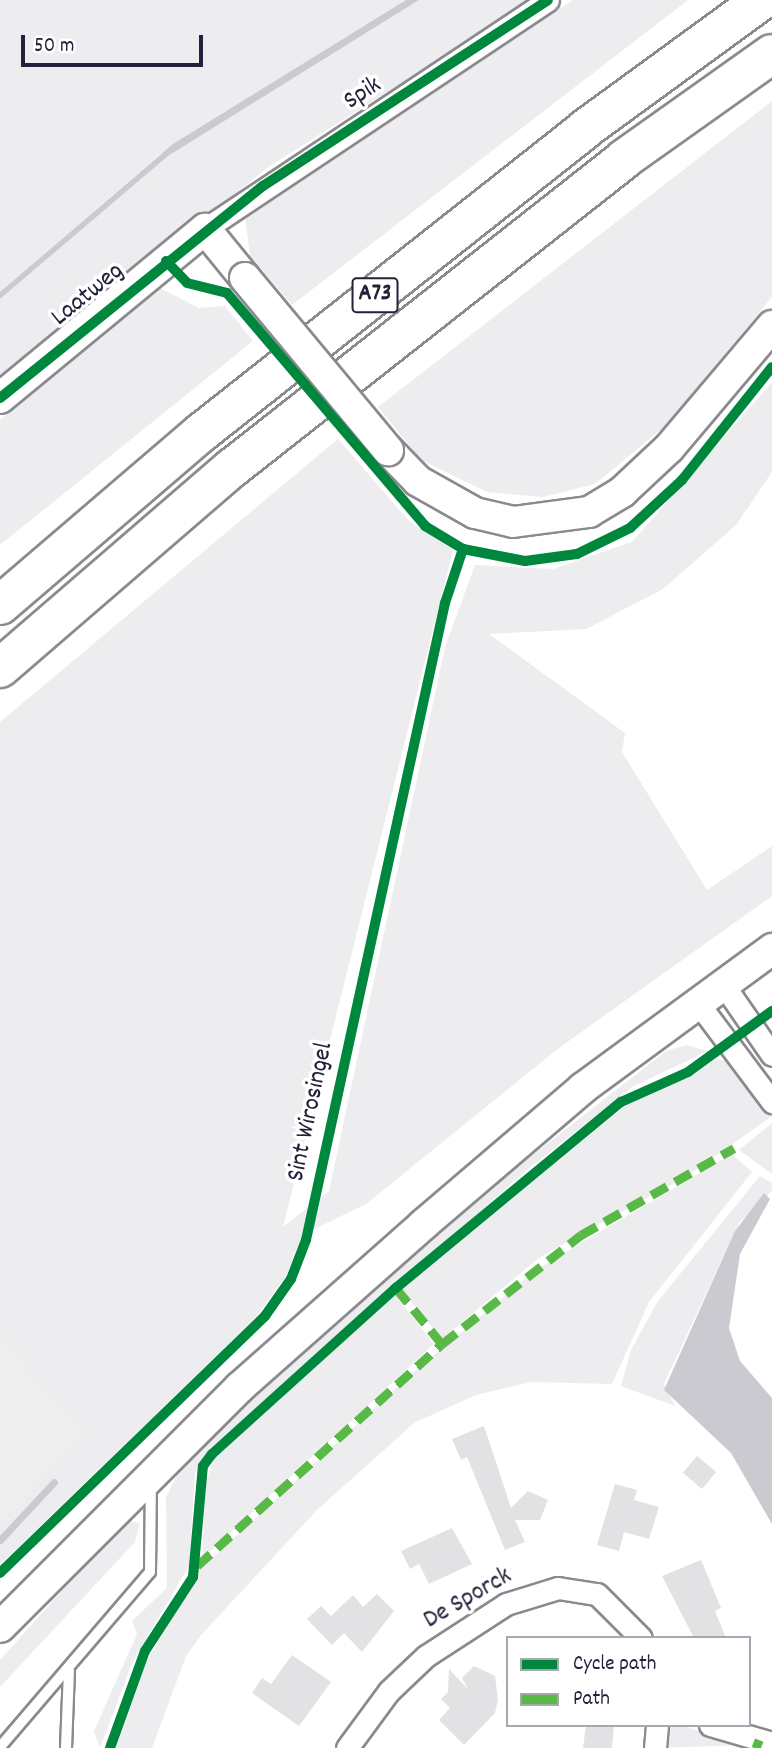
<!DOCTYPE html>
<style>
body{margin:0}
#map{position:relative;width:772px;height:1748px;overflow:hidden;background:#fff;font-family:Dekko,sans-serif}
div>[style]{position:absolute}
.built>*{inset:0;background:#eeeeef}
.green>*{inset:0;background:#ededef}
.water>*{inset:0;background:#cacad0}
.stream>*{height:7px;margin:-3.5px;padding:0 3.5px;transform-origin:3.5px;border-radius:3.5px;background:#cacad0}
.building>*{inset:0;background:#e2e2e4;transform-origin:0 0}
.roads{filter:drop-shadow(2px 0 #8a8a8f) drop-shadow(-2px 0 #8a8a8f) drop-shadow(0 2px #8a8a8f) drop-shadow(0 -2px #8a8a8f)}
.lane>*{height:10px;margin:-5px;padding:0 5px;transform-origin:5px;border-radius:5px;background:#fff}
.street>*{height:21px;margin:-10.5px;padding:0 10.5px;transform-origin:10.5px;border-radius:10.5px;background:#fff}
.secondary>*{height:30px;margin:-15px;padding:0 15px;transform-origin:15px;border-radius:15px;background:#fff}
.highway>*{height:38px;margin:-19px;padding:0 19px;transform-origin:19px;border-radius:19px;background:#fff}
.bridges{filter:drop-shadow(2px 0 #8a8a8f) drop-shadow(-2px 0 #8a8a8f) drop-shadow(0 2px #8a8a8f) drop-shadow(0 -2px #8a8a8f)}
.secondary-bridge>*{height:30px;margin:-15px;padding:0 15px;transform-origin:15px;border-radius:15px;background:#fff}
.quiet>*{height:9px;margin-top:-4.5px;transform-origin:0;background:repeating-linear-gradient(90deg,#58b947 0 18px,transparent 0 27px)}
.cycleway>*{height:10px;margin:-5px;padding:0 5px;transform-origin:5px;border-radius:5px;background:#00873e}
span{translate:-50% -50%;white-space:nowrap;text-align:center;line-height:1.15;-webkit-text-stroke:7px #fff;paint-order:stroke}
.shield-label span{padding:2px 5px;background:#fff;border:2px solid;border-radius:5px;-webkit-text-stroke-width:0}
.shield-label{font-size:24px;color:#22223b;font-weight:700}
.street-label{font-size:26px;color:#22223b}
.legend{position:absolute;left:506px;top:1636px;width:245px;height:91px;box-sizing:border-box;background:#fff;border:2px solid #a7a7b1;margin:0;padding:9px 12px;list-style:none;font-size:21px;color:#22223b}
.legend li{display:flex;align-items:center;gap:14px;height:35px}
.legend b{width:35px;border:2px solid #a7a7b1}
.scale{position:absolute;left:21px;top:35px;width:182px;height:32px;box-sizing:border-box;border:4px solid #22223b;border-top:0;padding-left:9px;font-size:21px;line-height:24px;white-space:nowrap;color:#22223b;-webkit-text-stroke:5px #fff;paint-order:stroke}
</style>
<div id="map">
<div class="built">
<div style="clip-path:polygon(0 1274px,87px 1428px,0 1521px)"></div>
</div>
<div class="green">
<div style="clip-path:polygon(0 0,406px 0,158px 156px,0 292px)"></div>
<div style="clip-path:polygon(419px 0,532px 0,267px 168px,0 384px,0 299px,168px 156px)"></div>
<div style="clip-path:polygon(573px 0,688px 0,292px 305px,250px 256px,245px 216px)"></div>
<div style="clip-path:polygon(772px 101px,772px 297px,664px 427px,595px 484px,543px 497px,487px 492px,421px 460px,378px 407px)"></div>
<div style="clip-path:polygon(160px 288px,199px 308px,225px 306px,253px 341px,0 545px,0 420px)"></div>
<div style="clip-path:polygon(772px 382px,772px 472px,736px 525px,663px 589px,586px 629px,489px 634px,625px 733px,622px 752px,707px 890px,772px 846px,772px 896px,559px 1048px,366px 1204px,302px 1235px,286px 1276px,255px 1318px,0 1565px,0 1521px,85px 1430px,0 1341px,0 722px,338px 439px,409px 521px,453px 550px,283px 1227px,329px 1191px,445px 647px,475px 565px,553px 569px,632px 542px)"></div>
<div style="clip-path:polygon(686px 1045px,708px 1051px,632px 1087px,526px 1171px,207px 1451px,195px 1473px,189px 1566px,133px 1661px,100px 1748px,94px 1731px,137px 1634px,132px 1621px,167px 1588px,166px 1497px,186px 1458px,474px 1201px,666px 1051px)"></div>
<div style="clip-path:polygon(716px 1059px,730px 1062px,772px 1116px,689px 1175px,540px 1257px,442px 1339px,401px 1290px,633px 1100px,688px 1078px)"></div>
<div style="clip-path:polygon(772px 1123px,772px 1174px,739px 1150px)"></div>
<div style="clip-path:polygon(732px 1154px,752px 1172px,649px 1302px,612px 1384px,532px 1382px,476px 1395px,414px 1423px,317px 1510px,202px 1634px,186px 1656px,152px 1748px,116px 1748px,146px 1663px,199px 1570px,409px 1376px,537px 1269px)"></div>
<div style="clip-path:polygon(760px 1176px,772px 1183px,772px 1191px,739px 1223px,664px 1384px,675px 1406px,621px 1386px,631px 1350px,658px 1301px)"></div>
<div style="clip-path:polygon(395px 1295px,434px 1344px,202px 1559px,206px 1480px,215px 1458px)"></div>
<div style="clip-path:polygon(125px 1520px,140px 1523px,135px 1542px,0 1687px,0 1660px)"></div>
<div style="clip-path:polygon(666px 1725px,680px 1725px,746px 1745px,659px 1748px)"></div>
</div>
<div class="water">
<div style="clip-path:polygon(406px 0,419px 0,168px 156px,0 299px,0 292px,173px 144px)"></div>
<div style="clip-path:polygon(764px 1193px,770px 1199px,740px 1254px,729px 1328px,740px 1361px,772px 1398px,772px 1524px,731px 1453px,664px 1390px,735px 1231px)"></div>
</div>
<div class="stream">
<div style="left:0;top:1540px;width:79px;rotate:-47deg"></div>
</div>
<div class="building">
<div style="clip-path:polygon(484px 1426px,511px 1508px,528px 1491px,548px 1500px,540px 1520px,515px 1520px,525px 1542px,505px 1550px,467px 1457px,461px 1460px,452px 1439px)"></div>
<div style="left:697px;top:1456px;width:25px;height:22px;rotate:40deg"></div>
<div style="clip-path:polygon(615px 1484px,637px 1490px,634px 1500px,659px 1507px,649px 1539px,624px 1532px,619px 1551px,597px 1545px)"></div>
<div style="clip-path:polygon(452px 1528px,472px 1564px,429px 1584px,419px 1564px,410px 1569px,401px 1551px)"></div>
<div style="clip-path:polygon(701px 1560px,721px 1608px,715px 1611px,726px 1638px,694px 1638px,662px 1576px)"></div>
<div style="clip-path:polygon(377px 1594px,394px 1611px,362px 1652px,344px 1633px,332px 1645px,307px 1619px,321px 1606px,331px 1616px,353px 1595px,363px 1607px)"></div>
<div style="clip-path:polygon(292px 1655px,331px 1682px,299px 1726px,252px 1693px,262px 1678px,271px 1684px)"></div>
<div style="clip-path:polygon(474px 1666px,495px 1676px,498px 1700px,495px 1713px,464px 1745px,439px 1720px,450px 1708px,441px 1699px,448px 1692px,449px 1669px,468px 1689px,462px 1678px)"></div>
<div style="clip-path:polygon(586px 1725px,614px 1725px,612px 1748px,583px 1748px)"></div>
</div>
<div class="roads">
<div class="lane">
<div style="left:0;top:1747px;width:230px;rotate:-49.4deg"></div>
<div style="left:150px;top:1572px;width:89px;rotate:-89.4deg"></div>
<div style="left:66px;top:1748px;width:77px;rotate:-87.8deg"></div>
</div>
<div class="street">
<div style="left:205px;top:229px;width:412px;rotate:-33.7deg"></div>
<div style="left:723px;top:984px;width:86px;rotate:55.4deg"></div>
<div style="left:698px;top:1003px;width:124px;rotate:53.2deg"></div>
<div style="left:710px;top:1725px;width:65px;rotate:16.2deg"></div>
<div style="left:347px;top:1748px;width:71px;rotate:-53.6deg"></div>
<div style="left:389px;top:1691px;width:51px;rotate:-43.4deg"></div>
<div style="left:426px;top:1656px;width:95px;rotate:-33deg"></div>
<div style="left:506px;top:1604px;width:54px;rotate:-17.1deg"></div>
<div style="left:558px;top:1588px;width:39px;rotate:9deg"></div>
<div style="left:597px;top:1594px;width:62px;rotate:45deg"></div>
<div style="left:655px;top:1748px;width:23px;rotate:-85deg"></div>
</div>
<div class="secondary">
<div style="left:0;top:398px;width:266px;rotate:-39.5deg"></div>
<div style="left:205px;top:229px;width:63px;rotate:50.8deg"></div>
<div style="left:388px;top:450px;width:43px;rotate:45.9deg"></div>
<div style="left:418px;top:481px;width:65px;rotate:29.3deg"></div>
<div style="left:475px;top:513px;width:39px;rotate:13deg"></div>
<div style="left:513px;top:522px;width:77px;rotate:-7.5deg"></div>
<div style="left:589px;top:512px;width:39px;rotate:-31deg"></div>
<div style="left:622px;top:492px;width:64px;rotate:-43.1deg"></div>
<div style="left:669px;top:448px;width:160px;rotate:-49.8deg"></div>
<div style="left:0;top:1627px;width:339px;rotate:-45deg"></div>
<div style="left:240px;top:1387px;width:246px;rotate:-41.5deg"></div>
<div style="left:424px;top:1224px;width:209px;rotate:-40.5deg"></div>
<div style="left:583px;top:1088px;width:235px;rotate:-36.3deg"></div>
</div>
<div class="highway">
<div style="left:0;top:605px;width:266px;rotate:-40.6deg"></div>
<div style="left:202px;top:432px;width:488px;rotate:-38.3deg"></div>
<div style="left:585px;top:129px;width:219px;rotate:-36.1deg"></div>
<div style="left:0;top:668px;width:306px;rotate:-40.8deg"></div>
<div style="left:232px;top:468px;width:499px;rotate:-38.2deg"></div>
<div style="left:624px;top:159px;width:181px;rotate:-35.4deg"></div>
</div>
</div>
<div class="bridges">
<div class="secondary-bridge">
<div style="left:245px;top:278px;width:224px;rotate:50.3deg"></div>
</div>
</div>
<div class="quiet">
<div style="left:442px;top:1344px;width:177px;rotate:-38.1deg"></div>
<div style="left:581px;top:1235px;width:176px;rotate:-29.6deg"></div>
<div style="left:197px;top:1566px;width:331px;rotate:-42.2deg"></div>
<div style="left:442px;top:1344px;width:72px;rotate:-129.4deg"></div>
<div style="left:756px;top:1748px;width:9px;rotate:-69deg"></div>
</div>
<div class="cycleway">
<div style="left:166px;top:261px;width:30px;rotate:46deg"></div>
<div style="left:187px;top:283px;width:41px;rotate:14deg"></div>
<div style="left:227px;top:293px;width:306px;rotate:49.6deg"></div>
<div style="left:425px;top:526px;width:44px;rotate:31.2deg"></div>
<div style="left:463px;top:549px;width:63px;rotate:11deg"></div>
<div style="left:525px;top:561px;width:52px;rotate:-7.7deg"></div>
<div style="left:577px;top:554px;width:59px;rotate:-26.1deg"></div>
<div style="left:630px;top:528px;width:71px;rotate:-42.7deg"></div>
<div style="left:682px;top:480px;width:144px;rotate:-51.5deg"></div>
<div style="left:0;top:398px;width:338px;rotate:-38.9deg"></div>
<div style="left:263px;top:186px;width:340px;rotate:-33.1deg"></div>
<div style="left:0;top:1573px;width:369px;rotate:-44.1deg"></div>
<div style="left:265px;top:1316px;width:45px;rotate:-54.9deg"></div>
<div style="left:291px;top:1279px;width:42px;rotate:-69deg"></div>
<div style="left:306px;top:1240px;width:652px;rotate:-77.69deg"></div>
<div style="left:445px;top:603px;width:57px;rotate:-71.6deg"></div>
<div style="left:110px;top:1748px;width:103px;rotate:-70.2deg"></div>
<div style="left:145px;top:1651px;width:88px;rotate:-57deg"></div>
<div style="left:193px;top:1577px;width:111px;rotate:-84.9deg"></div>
<div style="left:203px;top:1466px;width:15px;rotate:-53deg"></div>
<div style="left:212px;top:1454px;width:248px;rotate:-42.1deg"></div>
<div style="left:396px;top:1288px;width:292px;rotate:-39.6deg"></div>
<div style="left:621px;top:1102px;width:73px;rotate:-24.1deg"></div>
<div style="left:688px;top:1072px;width:104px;rotate:-36deg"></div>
</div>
<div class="shield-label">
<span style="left:375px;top:295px">A73</span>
</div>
<div class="street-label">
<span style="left:363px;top:94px;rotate:-33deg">Spik</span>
<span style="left:88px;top:295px;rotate:-39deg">Laatweg</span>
<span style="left:311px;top:1112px;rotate:-78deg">Sint Wirosingel</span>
<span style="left:468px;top:1599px;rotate:-30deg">De Sporck</span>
</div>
<ul class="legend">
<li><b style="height:9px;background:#00873e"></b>Cycle path</li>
<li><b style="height:9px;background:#58b947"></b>Path</li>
</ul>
<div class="scale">50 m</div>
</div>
